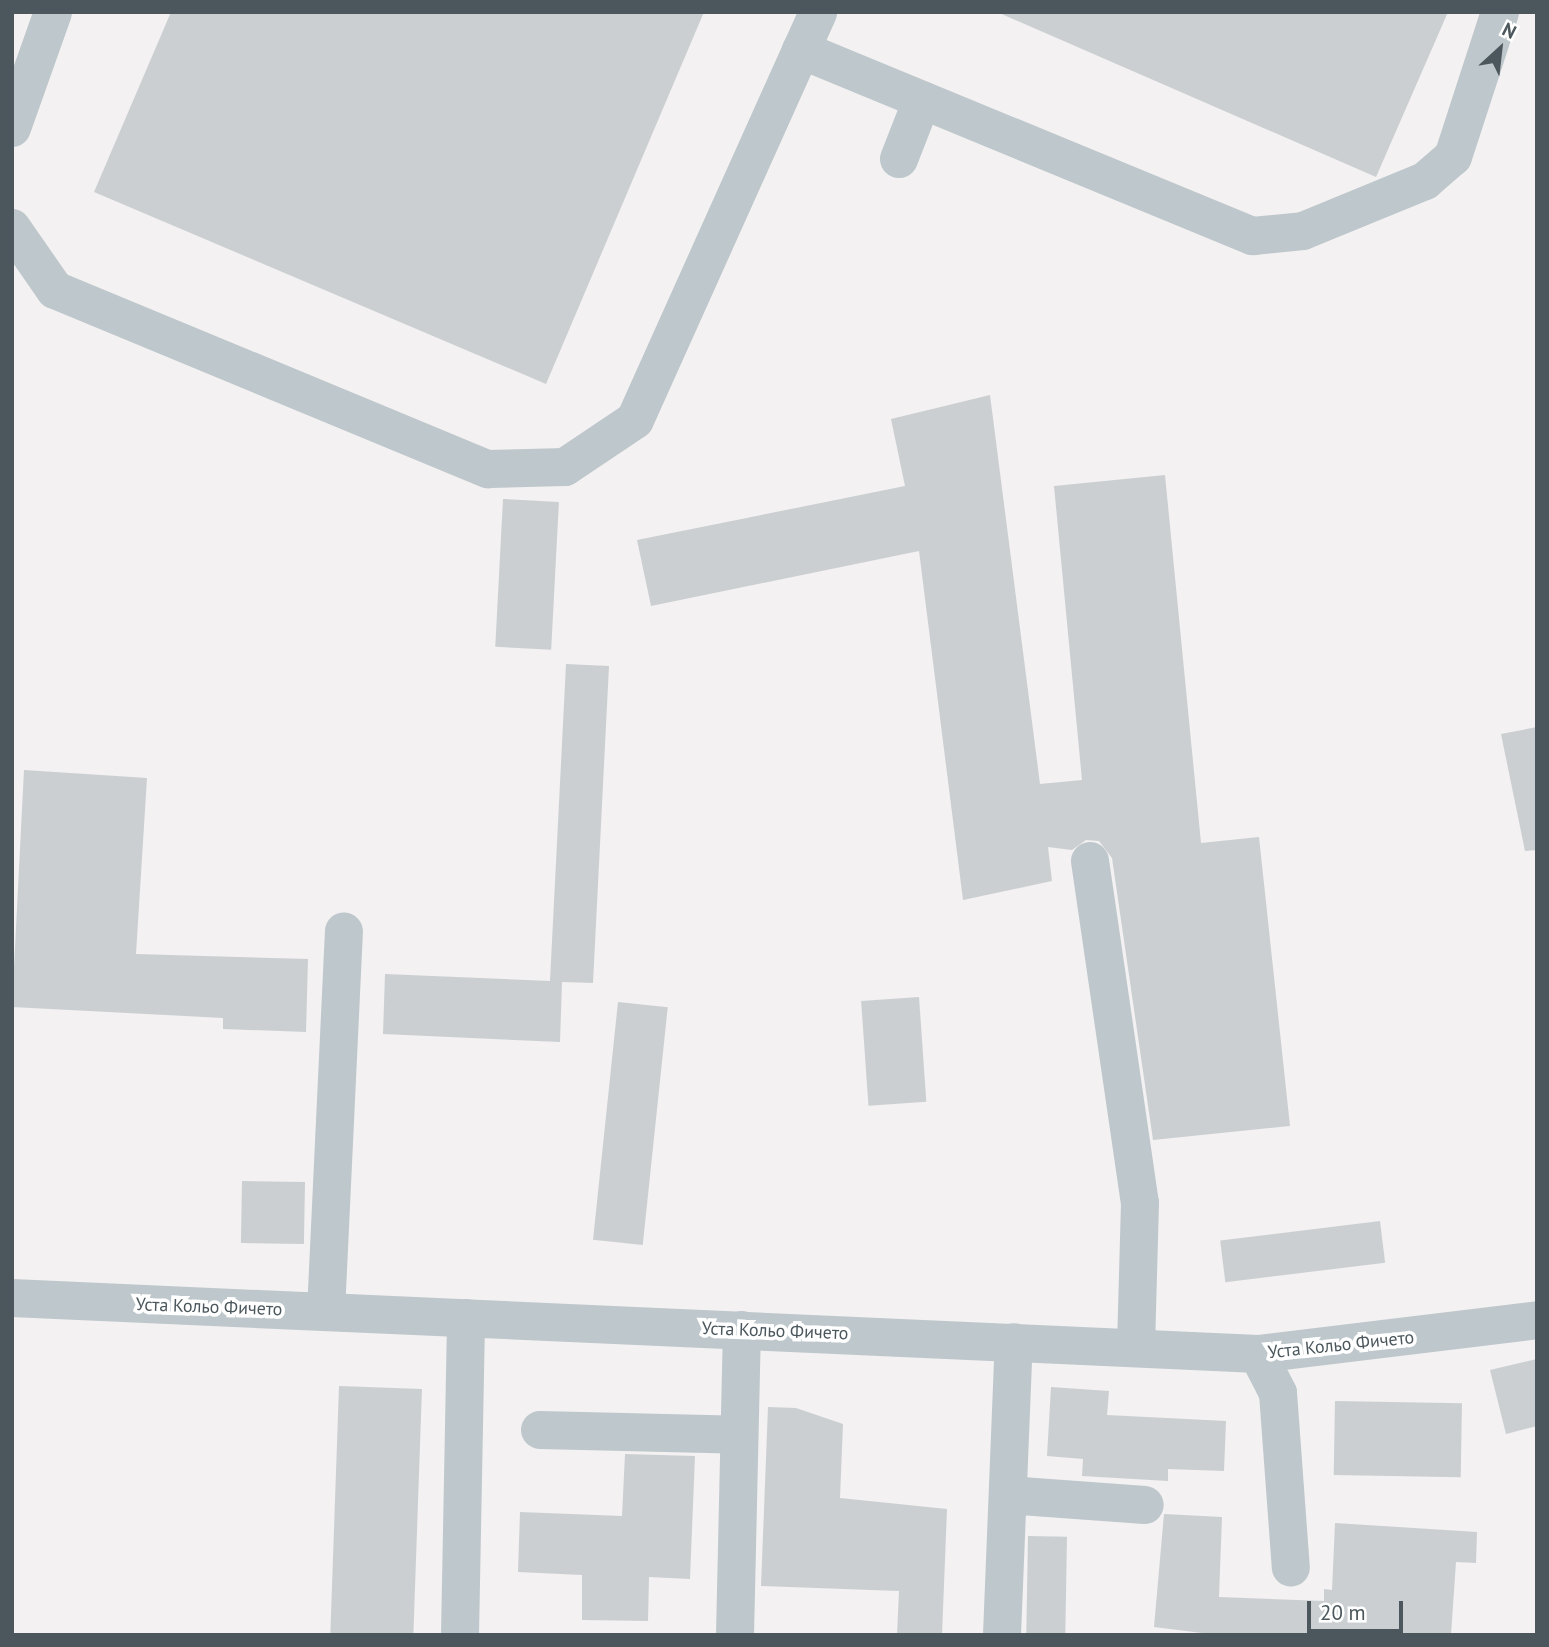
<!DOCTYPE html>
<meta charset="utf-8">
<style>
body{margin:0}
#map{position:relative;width:1549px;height:1647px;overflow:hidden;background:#f3f1f1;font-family:"PT Sans",sans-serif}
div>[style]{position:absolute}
.building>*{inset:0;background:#cbcfd2;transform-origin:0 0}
.minor>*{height:38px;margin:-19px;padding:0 19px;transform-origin:19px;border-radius:19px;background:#bec7cb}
span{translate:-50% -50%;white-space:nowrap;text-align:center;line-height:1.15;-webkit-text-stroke:7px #fff;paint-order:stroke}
.street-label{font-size:18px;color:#4b575c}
.frame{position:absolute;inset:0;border:14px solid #4b575c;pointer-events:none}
.north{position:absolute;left:1465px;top:14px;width:70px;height:70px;-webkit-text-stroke:5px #fff;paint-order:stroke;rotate:27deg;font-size:19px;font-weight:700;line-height:28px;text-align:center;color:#4b575c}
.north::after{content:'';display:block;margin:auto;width:24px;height:32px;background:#4b575c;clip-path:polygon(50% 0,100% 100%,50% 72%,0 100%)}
.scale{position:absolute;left:1307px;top:1601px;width:96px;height:32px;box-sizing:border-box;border:4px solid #4b575c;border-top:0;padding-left:9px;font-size:21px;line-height:24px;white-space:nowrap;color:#4b575c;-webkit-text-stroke:5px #fff;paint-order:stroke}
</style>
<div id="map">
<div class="building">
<div style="clip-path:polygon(171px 12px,704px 12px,546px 384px,94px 192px)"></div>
<div style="clip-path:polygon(997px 12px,1448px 12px,1376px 177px)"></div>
<div style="clip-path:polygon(990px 395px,1040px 784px,1082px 780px,1054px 486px,1165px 475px,1201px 843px,1259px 837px,1290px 1126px,1153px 1140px,1112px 858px,1099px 841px,1086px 840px,1072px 850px,1048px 847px,1052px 881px,963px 900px,919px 551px,651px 606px,637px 540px,905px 486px,891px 419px)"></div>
<div style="left:503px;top:499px;width:56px;height:148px;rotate:3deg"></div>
<div style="clip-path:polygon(566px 664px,609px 666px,593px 983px,562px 982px,560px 1042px,383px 1034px,385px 974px,550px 981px)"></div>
<div style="clip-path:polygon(1537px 727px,1537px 850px,1525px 851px,1501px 734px)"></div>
<div style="clip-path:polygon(24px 770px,147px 778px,136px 954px,308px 959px,306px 1032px,223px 1029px,223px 1018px,12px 1007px)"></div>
<div style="left:919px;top:997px;width:105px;height:58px;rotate:86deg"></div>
<div style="left:618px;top:1002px;width:50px;height:239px;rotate:6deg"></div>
<div style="left:242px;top:1181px;width:63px;height:62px;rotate:1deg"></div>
<div style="left:1380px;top:1221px;width:42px;height:161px;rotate:83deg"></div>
<div style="clip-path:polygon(1537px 1359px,1537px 1426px,1506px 1434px,1490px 1370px)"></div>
<div style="left:339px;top:1386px;width:83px;height:249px;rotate:2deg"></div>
<div style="clip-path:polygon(1051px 1387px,1109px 1391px,1107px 1415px,1226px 1421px,1224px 1471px,1168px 1469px,1168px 1481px,1082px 1476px,1083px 1459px,1047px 1456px)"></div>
<div style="left:1335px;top:1401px;width:127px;height:74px;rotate:1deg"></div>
<div style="clip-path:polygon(768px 1407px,796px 1408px,843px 1424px,840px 1498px,947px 1509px,942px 1635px,897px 1635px,899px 1591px,761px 1586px)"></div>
<div style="clip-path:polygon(625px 1454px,695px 1456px,690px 1579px,649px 1577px,648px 1621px,582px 1620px,582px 1575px,518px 1572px,520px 1512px,622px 1516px)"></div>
<div style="clip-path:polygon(1164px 1514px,1222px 1517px,1219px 1597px,1324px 1601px,1324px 1589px,1332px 1590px,1335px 1523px,1477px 1532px,1476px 1563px,1456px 1562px,1451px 1635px,1218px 1635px,1154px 1627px)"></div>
<div style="left:1028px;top:1536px;width:39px;height:99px;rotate:1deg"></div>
</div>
<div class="minor">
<div style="left:801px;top:50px;width:489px;rotate:22.4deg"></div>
<div style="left:1253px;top:236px;width:50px;rotate:-5.7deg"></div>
<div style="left:1303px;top:231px;width:132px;rotate:-22.3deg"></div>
<div style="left:1425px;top:181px;width:37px;rotate:-41deg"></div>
<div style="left:1453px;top:157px;width:152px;rotate:-72deg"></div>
<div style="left:12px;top:128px;width:123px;rotate:-70.5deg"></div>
<div style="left:899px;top:159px;width:63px;rotate:-68.7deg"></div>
<div style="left:12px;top:228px;width:75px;rotate:55.3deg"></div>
<div style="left:55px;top:290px;width:469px;rotate:22.5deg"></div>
<div style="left:488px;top:469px;width:77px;rotate:-1.5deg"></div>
<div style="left:565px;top:467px;width:84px;rotate:-33.9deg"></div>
<div style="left:635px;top:420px;width:447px;rotate:-65.8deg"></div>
<div style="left:1090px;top:861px;width:346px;rotate:81.7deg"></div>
<div style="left:1140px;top:1203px;width:145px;rotate:91.6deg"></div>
<div style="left:12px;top:1298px;width:1247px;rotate:2.57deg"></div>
<div style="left:1258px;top:1354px;width:281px;rotate:-6.9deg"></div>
<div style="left:326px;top:1312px;width:381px;rotate:-87.3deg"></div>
<div style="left:1258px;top:1354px;width:44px;rotate:62.9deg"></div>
<div style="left:1278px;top:1393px;width:175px;rotate:85.8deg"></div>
<div style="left:540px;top:1430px;width:199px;rotate:1.4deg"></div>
<div style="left:1008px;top:1495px;width:137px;rotate:4.2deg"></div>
<div style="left:460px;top:1635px;width:317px;rotate:-88.9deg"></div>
<div style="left:735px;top:1635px;width:305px;rotate:-88.7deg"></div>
<div style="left:1002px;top:1635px;width:293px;rotate:-87.7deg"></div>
</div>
<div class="street-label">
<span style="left:209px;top:1307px;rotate:2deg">Уста Кольо Фичето</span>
<span style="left:775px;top:1331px;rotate:2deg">Уста Кольо Фичето</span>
<span style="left:1341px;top:1345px;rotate:-6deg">Уста Кольо Фичето</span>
</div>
<div class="frame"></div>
<div class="north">N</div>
<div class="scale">20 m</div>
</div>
